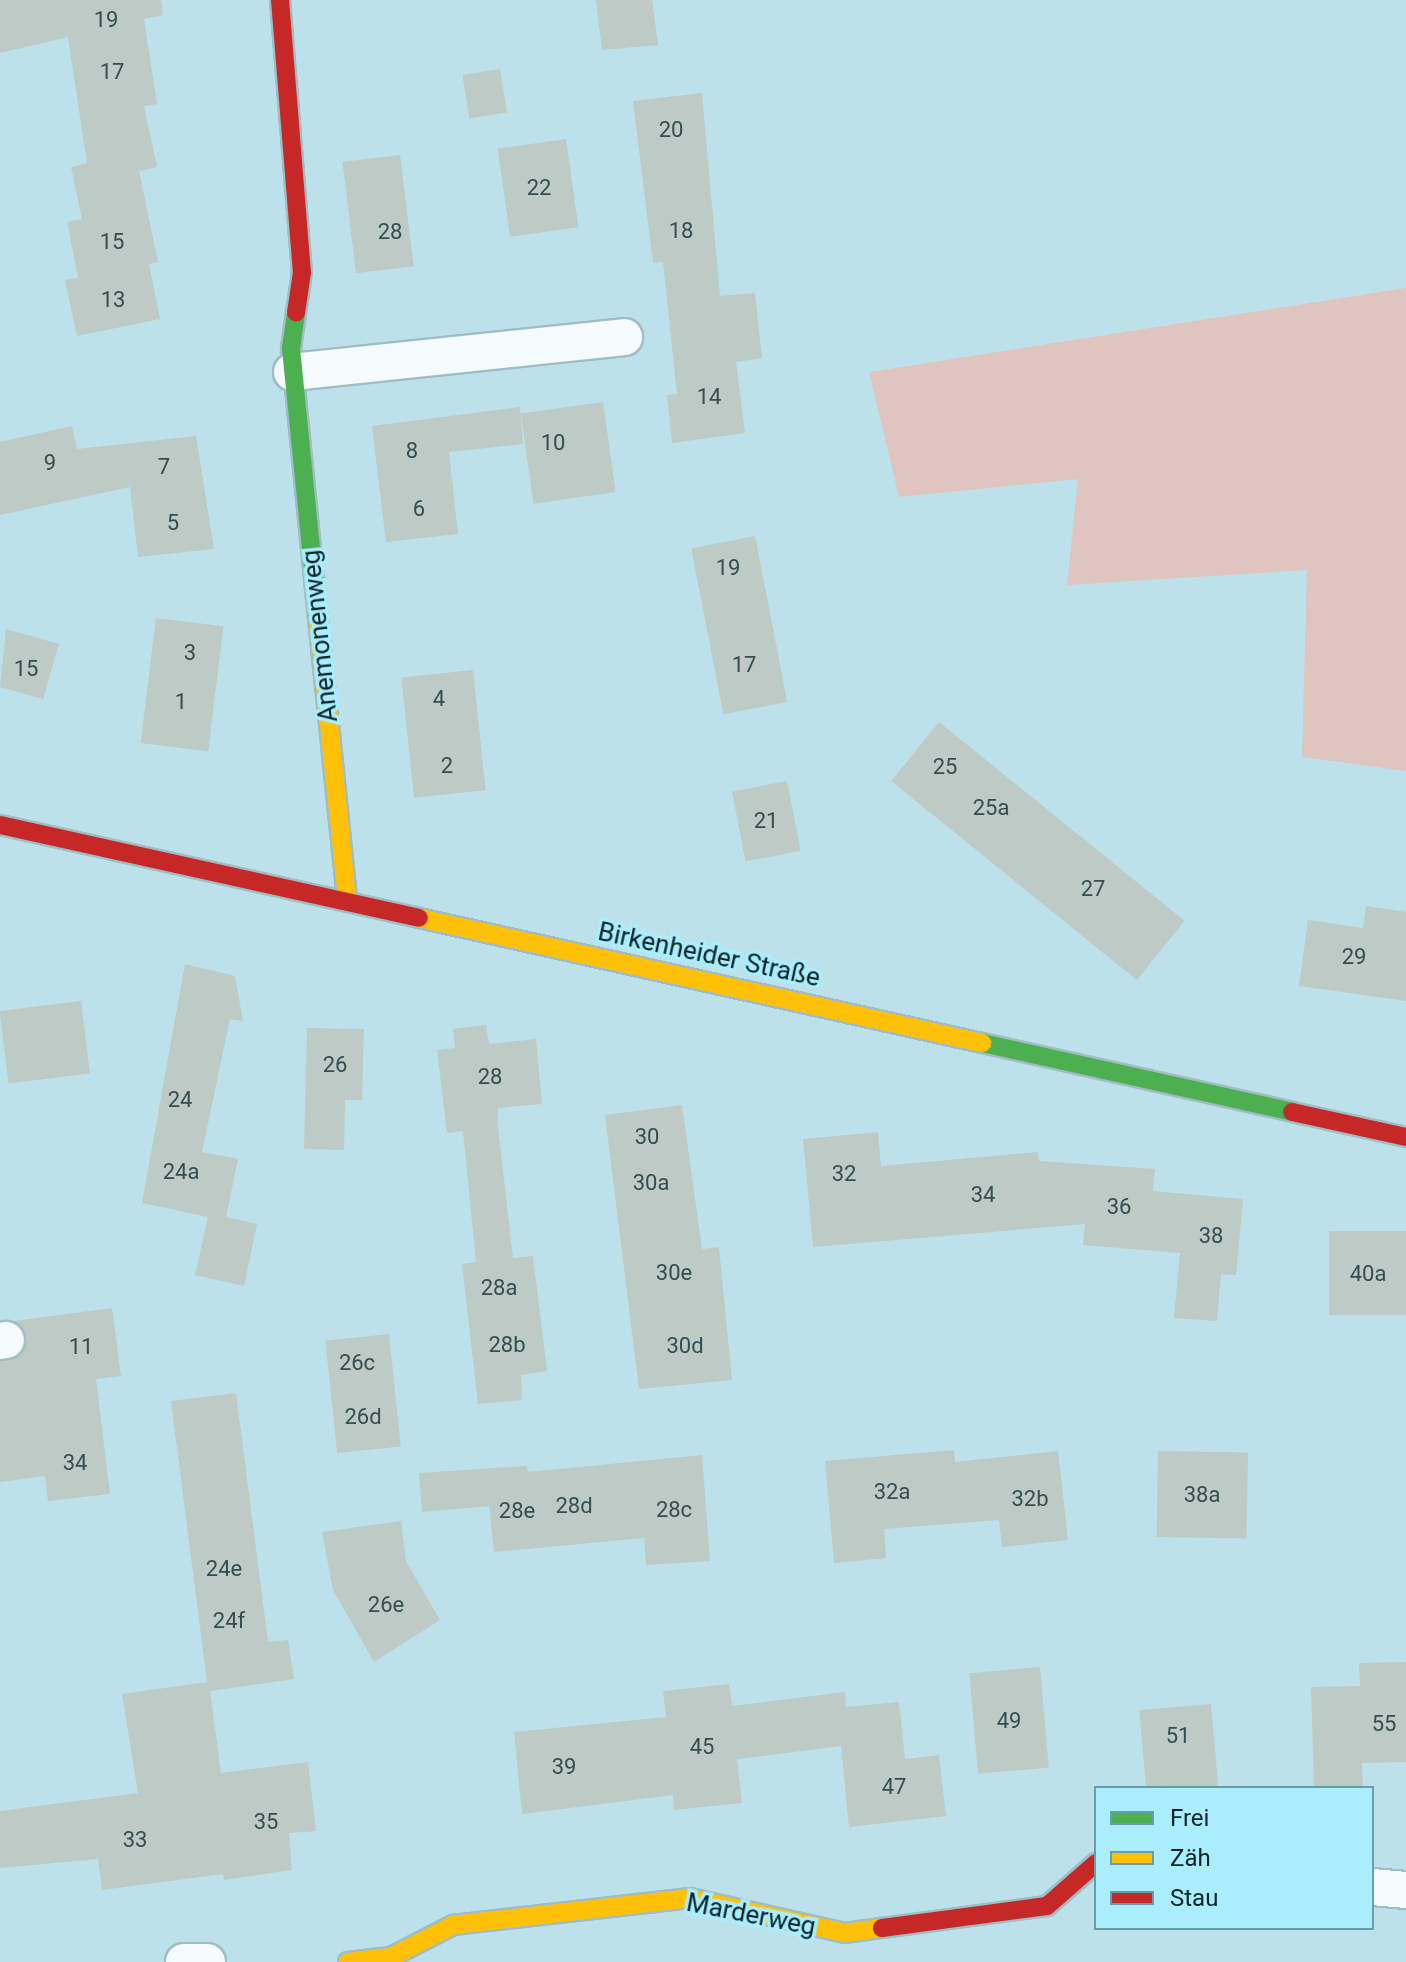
<!DOCTYPE html>
<meta charset="utf-8">
<style>
body{margin:0}
#map{position:relative;width:1406px;height:1962px;overflow:hidden;background:#bde1ea;font-family:Roboto,sans-serif}
div>[style]{position:absolute}
.green>*{inset:0;background:#dfc4bf}
.building>*{inset:0;background:#bdcac5;transform-origin:0 0}
.roads{filter:drop-shadow(2px 0 #a0bdc4) drop-shadow(-2px 0 #a0bdc4) drop-shadow(0 2px #a0bdc4) drop-shadow(0 -2px #a0bdc4)}
.street>*{height:36px;margin:-18px;padding:0 18px;transform-origin:18px;border-radius:18px;background:#f5fafc}
.fast>*{height:18px;margin:-9px;padding:0 9px;transform-origin:9px;border-radius:9px;background:#4caf50}
.slow>*{height:18px;margin:-9px;padding:0 9px;transform-origin:9px;border-radius:9px;background:#ffc107}
.jam>*{height:18px;margin:-9px;padding:0 9px;transform-origin:9px;border-radius:9px;background:#c62828}
span{translate:-50% -50%;white-space:nowrap;text-align:center;line-height:1.15;-webkit-text-stroke:7px #aaedfd;paint-order:stroke}
.number-label{font-size:22px;color:#354e51}
.number-label span{-webkit-text-stroke-width:0}
.street-label{font-size:26px;color:#08252a}
.legend{position:absolute;left:1094px;top:1786px;width:280px;height:144px;box-sizing:border-box;background:#aaedfd;border:2px solid #699da9;margin:0;padding:10px 14px;list-style:none;font-size:24px;color:#08252a}
.legend li{display:flex;align-items:center;gap:16px;height:40px}
.legend b{width:40px;border:2px solid #699da9}
</style>
<div id="map">
<div class="green">
<div style="clip-path:polygon(1406px 288px,1406px 771px,1302px 757px,1307px 570px,1067px 585px,1078px 479px,899px 497px,869px 372px)"></div>
</div>
<div class="building">
<div style="clip-path:polygon(0 0,161px 0,163px 15px,144px 19px,157px 104px,144px 106px,157px 167px,139px 171px,158px 262px,149px 264px,160px 319px,77px 336px,65px 280px,78px 278px,67px 222px,82px 219px,71px 167px,87px 163px,68px 37px,0 53px)"></div>
<div style="clip-path:polygon(596px 0,652px 0,658px 45px,602px 50px)"></div>
<div style="left:500px;top:69px;width:44px;height:38px;rotate:81deg"></div>
<div style="clip-path:polygon(702px 93px,720px 296px,755px 293px,762px 358px,736px 362px,745px 433px,672px 443px,667px 395px,677px 394px,663px 262px,653px 263px,633px 101px)"></div>
<div style="left:566px;top:139px;width:89px;height:69px;rotate:82deg"></div>
<div style="left:400px;top:155px;width:112px;height:58px;rotate:83deg"></div>
<div style="left:603px;top:402px;width:91px;height:83px;rotate:82deg"></div>
<div style="clip-path:polygon(520px 407px,523px 444px,449px 452px,458px 534px,386px 542px,372px 426px)"></div>
<div style="clip-path:polygon(72px 426px,77px 449px,196px 436px,214px 549px,138px 557px,130px 487px,0 515px,0 442px)"></div>
<div style="left:755px;top:536px;width:169px;height:65px;rotate:79deg"></div>
<div style="left:156px;top:618px;width:68px;height:126px;rotate:7deg"></div>
<div style="clip-path:polygon(6px 629px,59px 644px,43px 699px,0 687px)"></div>
<div style="left:473px;top:670px;width:121px;height:72px;rotate:84deg"></div>
<div style="left:939px;top:722px;width:316px;height:76px;rotate:39deg"></div>
<div style="left:787px;top:781px;width:71px;height:56px;rotate:79deg"></div>
<div style="clip-path:polygon(1366px 906px,1406px 912px,1406px 1001px,1299px 986px,1308px 920px,1363px 928px)"></div>
<div style="clip-path:polygon(185px 964px,235px 976px,243px 1021px,230px 1019px,202px 1152px,238px 1159px,226px 1217px,257px 1224px,244px 1286px,195px 1275px,208px 1217px,142px 1203px)"></div>
<div style="left:81px;top:1001px;width:73px;height:82px;rotate:83deg"></div>
<div style="clip-path:polygon(486px 1025px,489px 1044px,536px 1039px,542px 1104px,498px 1108px,498px 1127px,513px 1258px,533px 1256px,547px 1371px,521px 1375px,522px 1400px,478px 1404px,462px 1264px,476px 1262px,463px 1131px,447px 1133px,437px 1050px,455px 1048px,453px 1029px)"></div>
<div style="clip-path:polygon(307px 1028px,364px 1029px,362px 1100px,345px 1100px,344px 1150px,304px 1149px)"></div>
<div style="clip-path:polygon(682px 1105px,702px 1249px,719px 1247px,732px 1380px,639px 1389px,605px 1115px)"></div>
<div style="clip-path:polygon(878px 1132px,881px 1166px,1038px 1152px,1039px 1161px,1155px 1169px,1153px 1191px,1243px 1199px,1236px 1275px,1221px 1274px,1217px 1321px,1174px 1318px,1180px 1253px,1083px 1245px,1085px 1224px,813px 1247px,803px 1139px)"></div>
<div style="left:1406px;top:1231px;width:84px;height:77px;rotate:90deg"></div>
<div style="clip-path:polygon(112px 1308px,121px 1376px,96px 1379px,110px 1494px,48px 1501px,45px 1476px,0 1482px,0 1361px,20px 1356px,27px 1337px,14px 1321px)"></div>
<div style="left:389px;top:1334px;width:113px;height:64px;rotate:84deg"></div>
<div style="clip-path:polygon(236px 1393px,268px 1642px,288px 1640px,294px 1679px,210px 1691px,221px 1773px,308px 1762px,316px 1831px,289px 1833px,292px 1870px,224px 1880px,223px 1874px,102px 1890px,98px 1859px,0 1868px,0 1811px,138px 1793px,122px 1694px,207px 1682px,171px 1401px)"></div>
<div style="clip-path:polygon(954px 1450px,955px 1462px,1058px 1451px,1068px 1540px,1002px 1547px,999px 1520px,884px 1529px,886px 1558px,834px 1563px,825px 1461px)"></div>
<div style="left:1158px;top:1451px;width:90px;height:86px;rotate:1deg"></div>
<div style="clip-path:polygon(702px 1455px,710px 1561px,646px 1565px,644px 1538px,494px 1552px,489px 1506px,422px 1512px,419px 1473px,527px 1466px,528px 1472px)"></div>
<div style="clip-path:polygon(401px 1521px,406px 1561px,440px 1620px,374px 1662px,333px 1590px,322px 1532px)"></div>
<div style="clip-path:polygon(1406px 1662px,1406px 1762px,1362px 1763px,1363px 1788px,1314px 1788px,1311px 1687px,1360px 1686px,1359px 1663px)"></div>
<div style="left:1040px;top:1667px;width:101px;height:71px;rotate:85deg"></div>
<div style="clip-path:polygon(729px 1684px,732px 1706px,845px 1692px,846px 1707px,899px 1702px,905px 1759px,939px 1755px,946px 1816px,849px 1827px,841px 1746px,737px 1759px,742px 1803px,674px 1810px,673px 1795px,522px 1814px,514px 1732px,666px 1717px,663px 1691px)"></div>
<div style="left:1211px;top:1704px;width:84px;height:72px;rotate:85deg"></div>
</div>
<div class="roads">
<div class="street">
<div style="left:292px;top:372px;width:334px;rotate:-6deg"></div>
<div style="left:0;top:1341px;width:6px;rotate:-9deg"></div>
<div style="left:1372px;top:1887px;width:34px;rotate:5deg"></div>
<div style="left:184px;top:1962px;width:23px"></div>
</div>
<div class="fast">
<div style="left:296px;top:313px;width:35px;rotate:98deg"></div>
<div style="left:291px;top:348px;width:271px;rotate:84.3deg"></div>
<div style="left:982px;top:1043px;width:318px;rotate:12.5deg"></div>
</div>
<div class="slow">
<div style="left:318px;top:618px;width:283px;rotate:84.1deg"></div>
<div style="left:419px;top:918px;width:577px;rotate:12.52deg"></div>
<div style="left:348px;top:1962px;width:43px;rotate:-6.6deg"></div>
<div style="left:391px;top:1957px;width:70px;rotate:-27.3deg"></div>
<div style="left:453px;top:1925px;width:239px;rotate:-6.5deg"></div>
<div style="left:690px;top:1898px;width:159px;rotate:12.7deg"></div>
<div style="left:845px;top:1933px;width:37px;rotate:-8deg"></div>
</div>
<div class="jam">
<div style="left:280px;top:0;width:273px;rotate:85.4deg"></div>
<div style="left:302px;top:272px;width:41px;rotate:98.3deg"></div>
<div style="left:0;top:825px;width:429px;rotate:12.5deg"></div>
<div style="left:1292px;top:1112px;width:117px;rotate:12.4deg"></div>
<div style="left:882px;top:1928px;width:166px;rotate:-7.6deg"></div>
<div style="left:1047px;top:1906px;width:65px;rotate:-41.3deg"></div>
</div>
</div>
<div class="number-label">
<span style="left:106px;top:20px">19</span>
<span style="left:112px;top:72px">17</span>
<span style="left:671px;top:130px">20</span>
<span style="left:539px;top:188px">22</span>
<span style="left:681px;top:231px">18</span>
<span style="left:390px;top:232px">28</span>
<span style="left:112px;top:242px">15</span>
<span style="left:113px;top:300px">13</span>
<span style="left:709px;top:397px">14</span>
<span style="left:553px;top:443px">10</span>
<span style="left:412px;top:451px">8</span>
<span style="left:50px;top:463px">9</span>
<span style="left:164px;top:467px">7</span>
<span style="left:419px;top:509px">6</span>
<span style="left:173px;top:523px">5</span>
<span style="left:728px;top:568px">19</span>
<span style="left:190px;top:653px">3</span>
<span style="left:744px;top:665px">17</span>
<span style="left:26px;top:669px">15</span>
<span style="left:439px;top:699px">4</span>
<span style="left:181px;top:702px">1</span>
<span style="left:447px;top:766px">2</span>
<span style="left:945px;top:767px">25</span>
<span style="left:991px;top:808px">25a</span>
<span style="left:766px;top:821px">21</span>
<span style="left:1093px;top:889px">27</span>
<span style="left:1354px;top:957px">29</span>
<span style="left:335px;top:1065px">26</span>
<span style="left:490px;top:1077px">28</span>
<span style="left:180px;top:1100px">24</span>
<span style="left:647px;top:1137px">30</span>
<span style="left:181px;top:1172px">24a</span>
<span style="left:844px;top:1174px">32</span>
<span style="left:651px;top:1183px">30a</span>
<span style="left:983px;top:1195px">34</span>
<span style="left:1119px;top:1207px">36</span>
<span style="left:1211px;top:1236px">38</span>
<span style="left:674px;top:1273px">30e</span>
<span style="left:1368px;top:1274px">40a</span>
<span style="left:499px;top:1288px">28a</span>
<span style="left:507px;top:1345px">28b</span>
<span style="left:685px;top:1346px">30d</span>
<span style="left:81px;top:1347px">11</span>
<span style="left:357px;top:1363px">26c</span>
<span style="left:363px;top:1417px">26d</span>
<span style="left:75px;top:1463px">34</span>
<span style="left:892px;top:1492px">32a</span>
<span style="left:1202px;top:1495px">38a</span>
<span style="left:1030px;top:1499px">32b</span>
<span style="left:574px;top:1506px">28d</span>
<span style="left:674px;top:1510px">28c</span>
<span style="left:517px;top:1511px">28e</span>
<span style="left:224px;top:1569px">24e</span>
<span style="left:386px;top:1605px">26e</span>
<span style="left:229px;top:1621px">24f</span>
<span style="left:1009px;top:1721px">49</span>
<span style="left:1384px;top:1724px">55</span>
<span style="left:1178px;top:1736px">51</span>
<span style="left:702px;top:1747px">45</span>
<span style="left:564px;top:1767px">39</span>
<span style="left:894px;top:1787px">47</span>
<span style="left:266px;top:1822px">35</span>
<span style="left:135px;top:1840px">33</span>
</div>
<div class="street-label">
<span style="left:320px;top:636px;rotate:-96deg">Anemonenweg</span>
<span style="left:709px;top:955px;rotate:12deg">Birkenheider Straße</span>
<span style="left:751px;top:1915px;rotate:11deg">Marderweg</span>
</div>
<ul class="legend">
<li><b style="height:10px;background:#4caf50"></b>Frei</li>
<li><b style="height:10px;background:#ffc107"></b>Zäh</li>
<li><b style="height:10px;background:#c62828"></b>Stau</li>
</ul>
</div>
